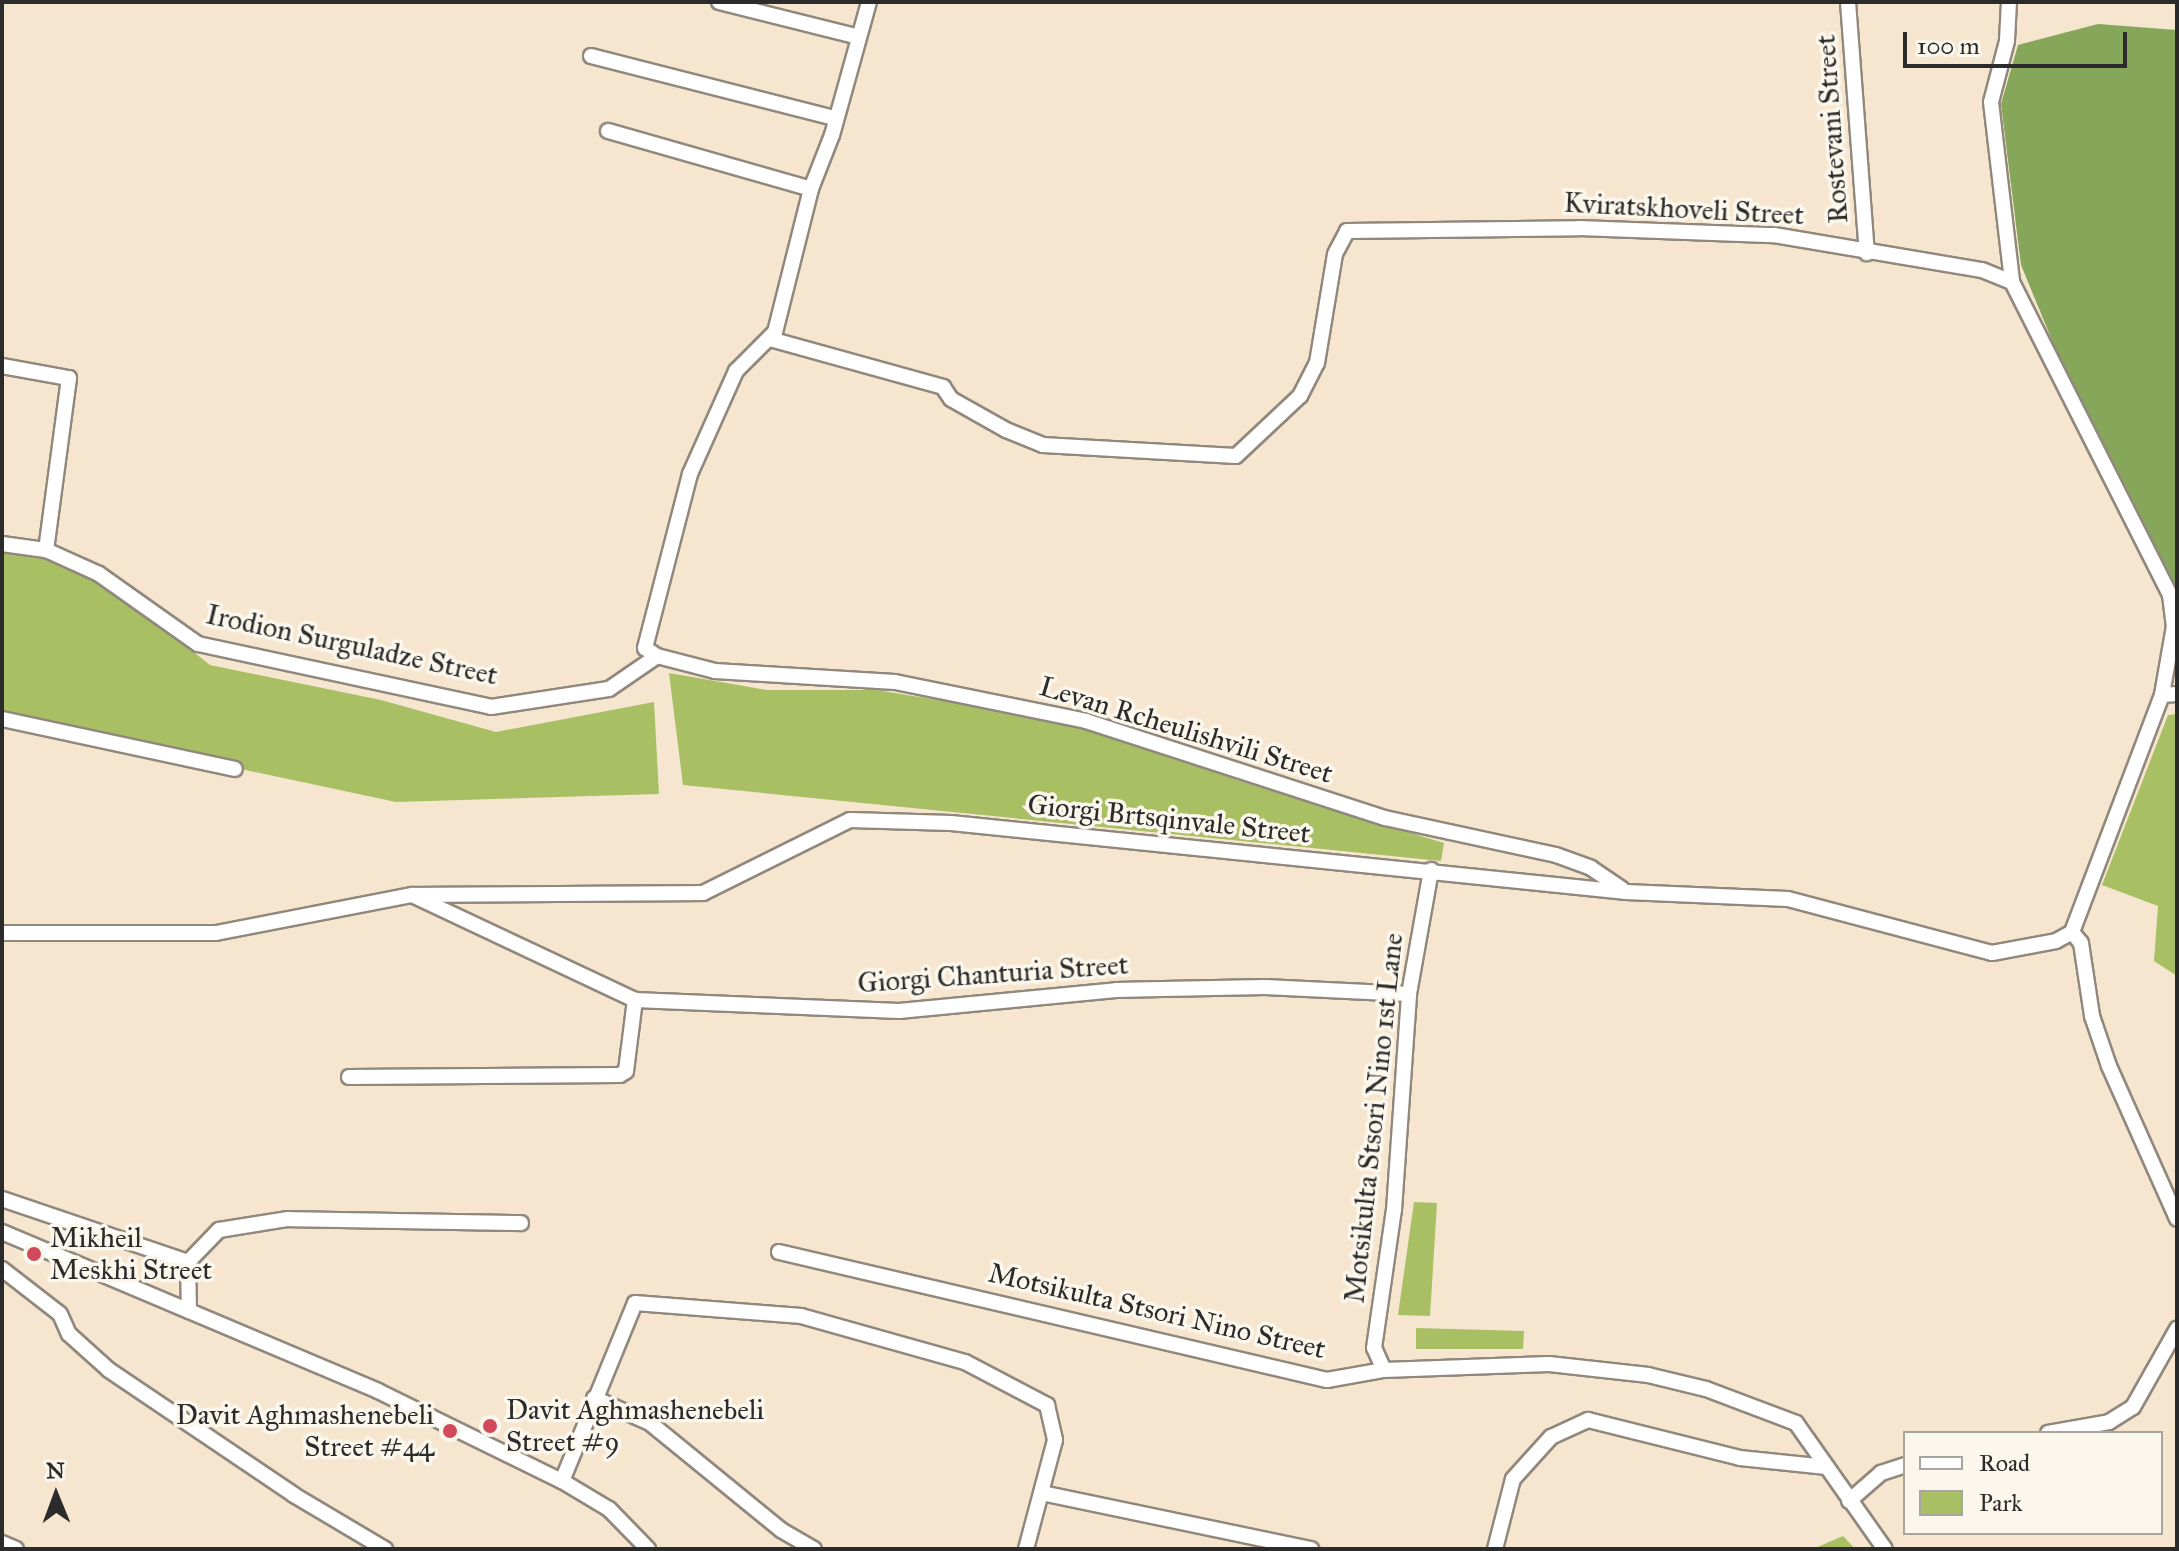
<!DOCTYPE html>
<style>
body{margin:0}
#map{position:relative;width:2179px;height:1551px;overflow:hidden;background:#f6e6cf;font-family:"IM FELL Great Primer",serif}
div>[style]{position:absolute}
.green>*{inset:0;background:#a8bf64}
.forest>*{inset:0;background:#86a65a}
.roads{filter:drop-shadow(2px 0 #90887d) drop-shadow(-2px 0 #90887d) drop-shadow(0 2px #90887d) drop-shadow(0 -2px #90887d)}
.minor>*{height:14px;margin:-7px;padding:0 7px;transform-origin:7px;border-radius:7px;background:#fff}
.dots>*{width:22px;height:22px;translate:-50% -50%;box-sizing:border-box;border:4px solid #fbf7ec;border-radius:50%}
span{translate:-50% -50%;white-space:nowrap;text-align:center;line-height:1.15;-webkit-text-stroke:7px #fbf7ec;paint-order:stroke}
.street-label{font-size:28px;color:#2b2b2b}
.poi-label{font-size:28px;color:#2b2b2b}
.left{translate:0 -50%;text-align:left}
.right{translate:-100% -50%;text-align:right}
.frame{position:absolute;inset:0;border:4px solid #2b2b2b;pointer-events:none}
.legend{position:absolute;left:1903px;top:1431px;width:260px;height:104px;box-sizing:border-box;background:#fbf7ec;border:2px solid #a8a59f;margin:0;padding:10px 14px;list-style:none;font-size:24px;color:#2b2b2b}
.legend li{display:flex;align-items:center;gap:16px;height:40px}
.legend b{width:40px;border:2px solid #a8a59f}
.north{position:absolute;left:16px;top:1455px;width:80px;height:80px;-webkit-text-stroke:6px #fbf7ec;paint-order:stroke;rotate:359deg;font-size:22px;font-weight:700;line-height:32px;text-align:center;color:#2b2b2b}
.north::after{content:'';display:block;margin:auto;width:28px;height:36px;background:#2b2b2b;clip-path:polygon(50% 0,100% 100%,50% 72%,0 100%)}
.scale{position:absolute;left:1903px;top:32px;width:224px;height:36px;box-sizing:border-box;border:4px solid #2b2b2b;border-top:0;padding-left:10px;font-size:24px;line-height:28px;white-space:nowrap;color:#2b2b2b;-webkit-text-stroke:6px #fbf7ec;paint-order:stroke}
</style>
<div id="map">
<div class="green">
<div style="clip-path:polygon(2px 546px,85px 566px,210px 665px,381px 700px,496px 732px,654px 702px,659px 794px,396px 802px,2px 718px)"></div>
<div style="clip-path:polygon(669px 673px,767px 690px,876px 690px,1020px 713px,1141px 742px,1237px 780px,1444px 843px,1441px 861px,683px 785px)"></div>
<div style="clip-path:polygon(2177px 714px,2177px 976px,2154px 961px,2158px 906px,2102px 885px,2168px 715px)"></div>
<div style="clip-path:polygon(1414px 1202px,1437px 1203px,1430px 1316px,1398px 1315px)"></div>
<div style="clip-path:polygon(1416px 1328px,1524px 1331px,1523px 1349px,1416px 1349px)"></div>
<div style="clip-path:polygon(1843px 1536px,1855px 1549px,1813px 1549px)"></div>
</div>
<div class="forest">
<div style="clip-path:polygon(2098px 24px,2177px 30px,2177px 588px,2054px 345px,2021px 265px,2001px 104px,2018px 45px)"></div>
</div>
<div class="roads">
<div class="minor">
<div style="left:719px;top:2px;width:144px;rotate:14deg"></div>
<div style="left:869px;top:2px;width:138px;rotate:105.5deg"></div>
<div style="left:832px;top:135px;width:58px;rotate:111.3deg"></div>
<div style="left:811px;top:189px;width:147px;rotate:104.1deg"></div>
<div style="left:775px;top:332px;width:55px;rotate:135deg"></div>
<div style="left:736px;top:371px;width:113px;rotate:114.1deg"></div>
<div style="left:690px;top:474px;width:180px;rotate:104.5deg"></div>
<div style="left:645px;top:648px;width:14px;rotate:34deg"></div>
<div style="left:657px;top:656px;width:60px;rotate:14.5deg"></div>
<div style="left:715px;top:671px;width:180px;rotate:3.5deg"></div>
<div style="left:895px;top:682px;width:195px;rotate:11.5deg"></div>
<div style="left:1086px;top:721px;width:314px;rotate:18deg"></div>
<div style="left:1385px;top:818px;width:175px;rotate:12.2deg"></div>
<div style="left:1556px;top:855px;width:37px;rotate:20deg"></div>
<div style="left:1591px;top:868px;width:37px;rotate:34deg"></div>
<div style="left:1848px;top:2px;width:252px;rotate:85.7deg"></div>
<div style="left:2009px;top:2px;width:39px;rotate:93deg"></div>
<div style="left:2007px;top:41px;width:63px;rotate:104.7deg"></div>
<div style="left:1991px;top:102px;width:181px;rotate:83.3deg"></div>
<div style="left:2012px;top:282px;width:351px;rotate:63.2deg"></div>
<div style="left:2170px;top:595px;width:31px;rotate:83deg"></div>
<div style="left:2174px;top:626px;width:70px;rotate:99.9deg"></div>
<div style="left:591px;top:56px;width:252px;rotate:14.3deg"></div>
<div style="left:608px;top:131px;width:211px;rotate:15.9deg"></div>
<div style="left:770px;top:339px;width:180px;rotate:15.5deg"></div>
<div style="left:943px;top:387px;width:14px;rotate:56deg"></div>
<div style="left:951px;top:399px;width:63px;rotate:29.4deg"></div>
<div style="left:1006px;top:430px;width:40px;rotate:22deg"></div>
<div style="left:1043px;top:445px;width:193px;rotate:3.3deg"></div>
<div style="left:1236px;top:456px;width:88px;rotate:-43.2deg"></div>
<div style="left:1300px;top:396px;width:37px;rotate:-63deg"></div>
<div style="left:1317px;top:363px;width:110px;rotate:-80.6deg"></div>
<div style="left:1335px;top:254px;width:26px;rotate:-62deg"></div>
<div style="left:1347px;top:231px;width:232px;rotate:-0.7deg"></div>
<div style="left:1579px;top:228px;width:195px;rotate:2.1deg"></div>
<div style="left:1774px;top:235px;width:211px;rotate:9.6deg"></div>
<div style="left:1982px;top:270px;width:32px;rotate:22deg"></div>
<div style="left:2px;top:366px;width:68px;rotate:10.2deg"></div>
<div style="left:69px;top:378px;width:174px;rotate:97.6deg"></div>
<div style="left:2px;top:544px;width:44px;rotate:7.8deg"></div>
<div style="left:46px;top:550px;width:58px;rotate:24.4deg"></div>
<div style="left:99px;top:574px;width:121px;rotate:35.3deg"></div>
<div style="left:198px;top:644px;width:300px;rotate:12.1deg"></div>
<div style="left:491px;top:707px;width:119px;rotate:-8.7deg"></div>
<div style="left:609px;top:689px;width:58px;rotate:-34.5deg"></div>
<div style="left:2px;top:719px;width:238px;rotate:12.1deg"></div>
<div style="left:414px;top:896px;width:244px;rotate:25.2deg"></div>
<div style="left:635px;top:1000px;width:264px;rotate:2.4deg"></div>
<div style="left:899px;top:1011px;width:218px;rotate:-5.5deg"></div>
<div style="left:1116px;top:990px;width:149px;rotate:-1.2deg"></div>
<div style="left:1265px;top:987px;width:144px;rotate:2.8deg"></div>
<div style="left:2072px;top:932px;width:14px;rotate:51deg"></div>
<div style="left:2081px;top:943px;width:74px;rotate:81.4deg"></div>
<div style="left:2092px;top:1016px;width:53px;rotate:71.2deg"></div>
<div style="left:2109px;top:1066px;width:167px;rotate:66deg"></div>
<div style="left:2px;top:933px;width:214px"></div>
<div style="left:216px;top:933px;width:200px;rotate:-11deg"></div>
<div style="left:412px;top:895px;width:291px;rotate:-0.4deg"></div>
<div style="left:703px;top:893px;width:164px;rotate:-26.4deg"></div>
<div style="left:850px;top:820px;width:101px;rotate:1.7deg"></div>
<div style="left:951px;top:823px;width:679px;rotate:5.84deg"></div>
<div style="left:1626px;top:892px;width:162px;rotate:2.5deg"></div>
<div style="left:1788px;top:899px;width:211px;rotate:14.8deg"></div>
<div style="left:1992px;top:953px;width:65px;rotate:-10.6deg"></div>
<div style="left:2056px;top:941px;width:18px;rotate:-29deg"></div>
<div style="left:2072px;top:932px;width:254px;rotate:-69.2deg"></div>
<div style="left:2162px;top:695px;width:15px;rotate:-4deg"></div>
<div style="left:349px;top:1077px;width:271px;rotate:-0.4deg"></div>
<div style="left:620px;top:1075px;width:7px;rotate:-34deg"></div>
<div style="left:626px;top:1071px;width:72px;rotate:-82.8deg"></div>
<div style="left:2px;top:1199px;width:196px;rotate:18.7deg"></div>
<div style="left:2px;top:1232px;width:408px;rotate:22.9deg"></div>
<div style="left:378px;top:1391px;width:205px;rotate:26.1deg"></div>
<div style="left:562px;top:1481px;width:55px;rotate:30.8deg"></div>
<div style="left:609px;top:1509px;width:56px;rotate:45.7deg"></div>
<div style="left:779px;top:1252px;width:563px;rotate:13.15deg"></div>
<div style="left:1327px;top:1380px;width:58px;rotate:-10deg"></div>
<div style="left:1384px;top:1370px;width:165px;rotate:-2.1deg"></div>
<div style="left:1549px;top:1364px;width:100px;rotate:6.3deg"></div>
<div style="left:1648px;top:1375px;width:60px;rotate:13.6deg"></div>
<div style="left:1706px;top:1389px;width:96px;rotate:20.7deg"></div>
<div style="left:1796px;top:1423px;width:154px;rotate:54.8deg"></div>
<div style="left:2px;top:1269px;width:73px;rotate:37.8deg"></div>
<div style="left:60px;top:1314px;width:22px;rotate:66deg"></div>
<div style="left:69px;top:1334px;width:54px;rotate:42deg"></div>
<div style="left:109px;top:1370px;width:223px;rotate:34deg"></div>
<div style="left:294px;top:1495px;width:106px;rotate:30.7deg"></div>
<div style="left:189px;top:1311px;width:49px;rotate:-91.2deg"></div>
<div style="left:188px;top:1262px;width:45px;rotate:-45.9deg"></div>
<div style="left:219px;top:1230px;width:70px;rotate:-9.1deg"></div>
<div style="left:288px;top:1219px;width:233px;rotate:1deg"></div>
<div style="left:1384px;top:1370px;width:24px;rotate:-114deg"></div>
<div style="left:1374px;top:1348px;width:139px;rotate:-81.8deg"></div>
<div style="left:1394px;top:1210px;width:217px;rotate:-86deg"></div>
<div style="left:1409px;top:994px;width:126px;rotate:-79.9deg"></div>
<div style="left:594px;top:1398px;width:61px;rotate:24.1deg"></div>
<div style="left:650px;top:1423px;width:169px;rotate:39.2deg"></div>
<div style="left:781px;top:1530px;width:38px;rotate:30deg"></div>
<div style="left:2048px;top:1433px;width:62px;rotate:-10.2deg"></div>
<div style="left:2109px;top:1422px;width:28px;rotate:-32deg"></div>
<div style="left:2133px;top:1407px;width:90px;rotate:-60.6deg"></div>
<div style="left:562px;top:1481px;width:192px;rotate:-67.7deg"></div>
<div style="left:635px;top:1303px;width:167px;rotate:4.5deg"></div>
<div style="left:801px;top:1316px;width:170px;rotate:15.7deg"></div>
<div style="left:965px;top:1362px;width:93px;rotate:27.7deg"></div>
<div style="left:1047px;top:1405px;width:36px;rotate:77deg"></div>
<div style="left:1055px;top:1440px;width:113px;rotate:104.9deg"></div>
<div style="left:1042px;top:1493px;width:275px;rotate:11.8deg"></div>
<div style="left:1849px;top:1501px;width:43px;rotate:-41.2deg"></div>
<div style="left:1881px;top:1473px;width:25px;rotate:-18deg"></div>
<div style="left:2px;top:1543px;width:15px;rotate:23deg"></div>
<div style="left:1495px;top:1549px;width:72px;rotate:-75.6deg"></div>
<div style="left:1513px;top:1479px;width:57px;rotate:-47.9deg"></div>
<div style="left:1551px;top:1437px;width:41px;rotate:-24.7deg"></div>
<div style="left:1588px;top:1420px;width:157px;rotate:14deg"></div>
<div style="left:1740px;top:1458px;width:87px;rotate:5.9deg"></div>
</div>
</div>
<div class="dots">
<div style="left:34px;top:1254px;background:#d1495b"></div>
<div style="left:490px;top:1426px;background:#d1495b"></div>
<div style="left:450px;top:1431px;background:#d1495b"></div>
</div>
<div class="street-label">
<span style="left:1832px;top:129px;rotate:-94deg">Rostevani Street</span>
<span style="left:1684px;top:209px;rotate:3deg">Kviratskhoveli Street</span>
<span style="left:352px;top:645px;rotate:12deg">Irodion Surguladze Street</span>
<span style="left:1186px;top:730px;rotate:17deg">Levan Rcheulishvili Street</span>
<span style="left:1169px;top:819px;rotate:6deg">Giorgi Brtsqinvale Street</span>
<span style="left:993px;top:974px;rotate:-4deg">Giorgi Chanturia Street</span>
<span style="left:1374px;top:1118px;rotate:-84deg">Motsikulta Stsori Nino 1st Lane</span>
<span style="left:1157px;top:1311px;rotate:13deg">Motsikulta Stsori Nino Street</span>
</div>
<div class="poi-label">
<span class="left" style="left:50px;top:1254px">Mikheil<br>Meskhi Street</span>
<span class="left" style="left:506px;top:1426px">Davit Aghmashenebeli<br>Street #9</span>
<span class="right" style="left:434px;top:1431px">Davit Aghmashenebeli<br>Street #44</span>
</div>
<div class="frame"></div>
<ul class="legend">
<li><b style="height:10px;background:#fff"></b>Road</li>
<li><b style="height:22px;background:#a8bf64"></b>Park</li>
</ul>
<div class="north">N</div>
<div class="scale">100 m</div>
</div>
